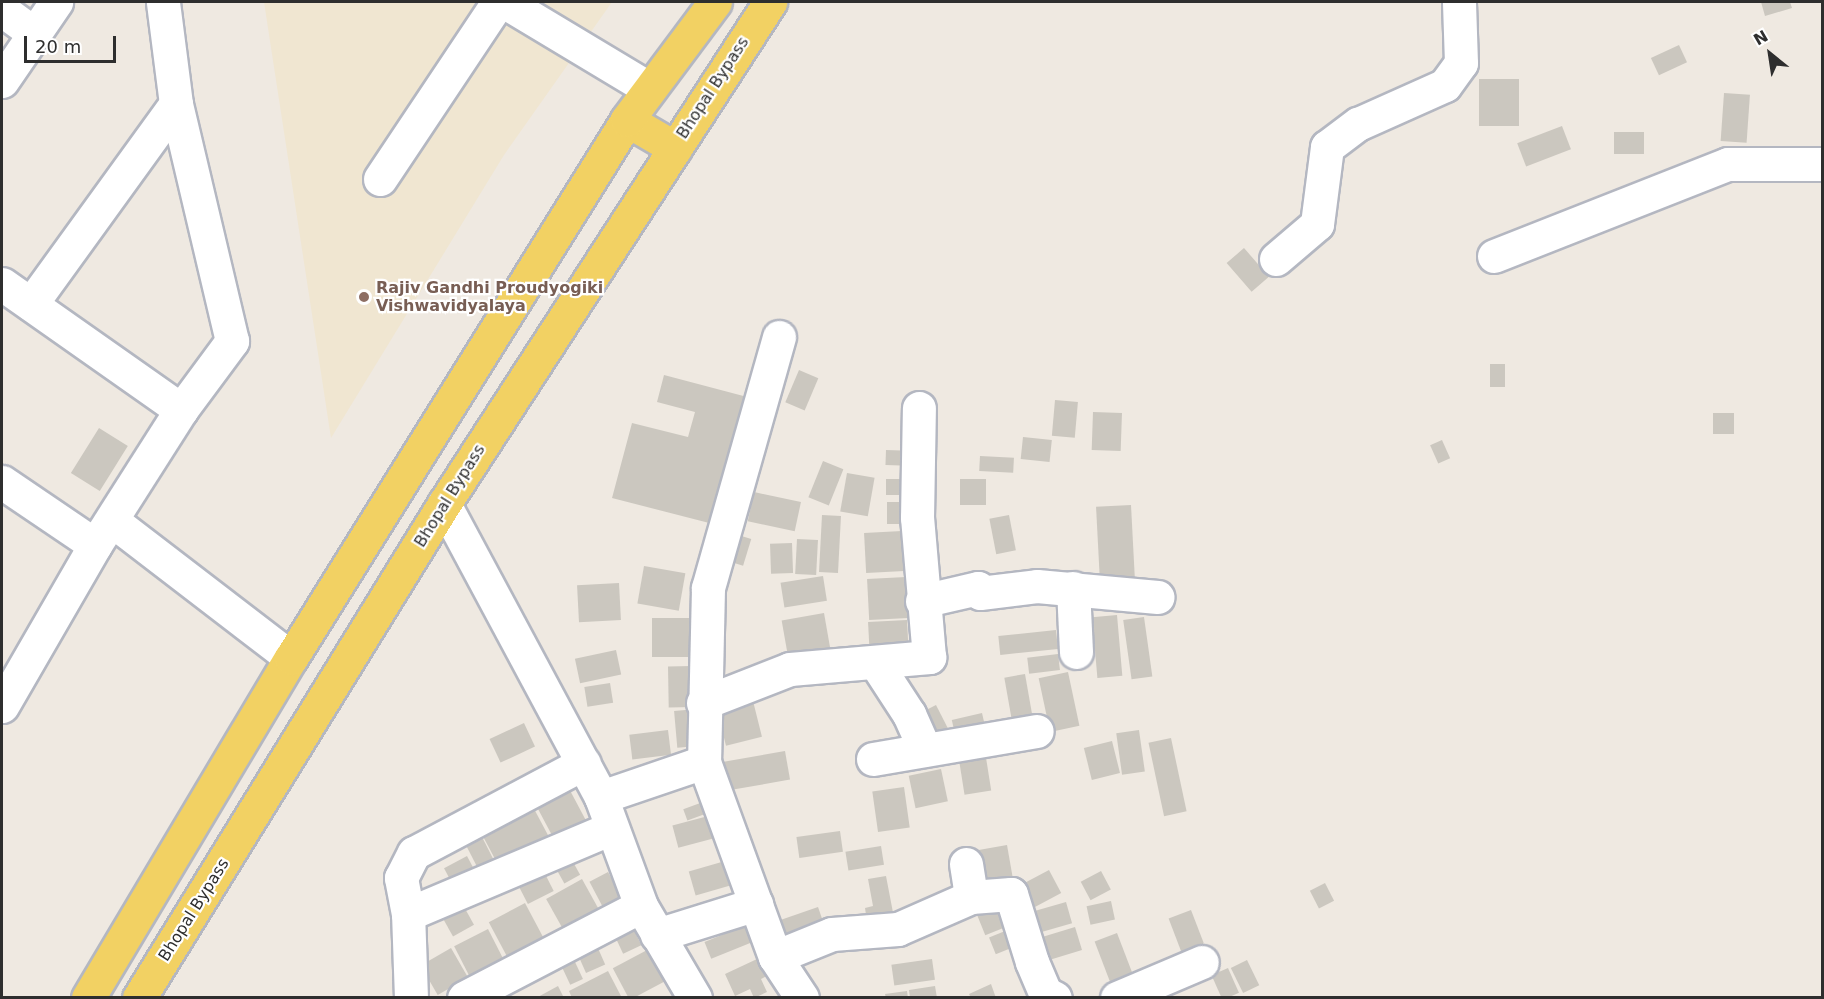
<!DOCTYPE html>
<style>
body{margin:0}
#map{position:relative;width:1824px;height:999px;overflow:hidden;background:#efe9e1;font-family:"DejaVu Sans",sans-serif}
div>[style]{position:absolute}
.education>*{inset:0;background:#f0e6d1}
.building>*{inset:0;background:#cbc7bf;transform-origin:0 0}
.roads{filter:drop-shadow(2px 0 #b4b7c1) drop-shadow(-2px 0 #b4b7c1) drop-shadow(0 2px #b4b7c1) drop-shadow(0 -2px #b4b7c1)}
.minor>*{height:33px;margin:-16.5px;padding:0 16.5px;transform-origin:16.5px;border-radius:16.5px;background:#fff}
.major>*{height:33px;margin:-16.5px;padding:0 16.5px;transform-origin:16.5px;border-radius:16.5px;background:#f2d163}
.dots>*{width:16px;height:16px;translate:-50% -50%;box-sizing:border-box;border:3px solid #fff;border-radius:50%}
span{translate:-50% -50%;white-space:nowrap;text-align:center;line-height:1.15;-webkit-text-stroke:4.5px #fff;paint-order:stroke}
.street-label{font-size:16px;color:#2e2e2e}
.education-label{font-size:16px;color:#785e54;font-weight:700}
.left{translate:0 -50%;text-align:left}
.frame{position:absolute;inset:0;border:3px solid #2e2e2e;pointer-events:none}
.north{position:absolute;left:1740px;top:24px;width:60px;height:60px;-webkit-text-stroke:4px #fff;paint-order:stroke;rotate:330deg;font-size:16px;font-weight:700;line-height:24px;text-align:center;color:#2e2e2e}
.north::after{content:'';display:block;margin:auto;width:21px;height:27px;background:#2e2e2e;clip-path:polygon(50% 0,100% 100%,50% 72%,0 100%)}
.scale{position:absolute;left:24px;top:36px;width:92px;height:27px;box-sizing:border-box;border:3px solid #2e2e2e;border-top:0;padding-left:8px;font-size:18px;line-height:21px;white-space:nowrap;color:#2e2e2e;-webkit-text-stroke:4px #fff;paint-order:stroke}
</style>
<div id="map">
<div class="education">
<div style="clip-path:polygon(264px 2px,612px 2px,504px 155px,331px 438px)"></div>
</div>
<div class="building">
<div style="clip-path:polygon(1761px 2px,1790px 2px,1792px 8px,1765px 16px)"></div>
<div style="left:1679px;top:45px;width:19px;height:31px;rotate:65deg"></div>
<div style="left:1479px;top:79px;width:40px;height:47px"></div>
<div style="left:1724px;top:93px;width:26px;height:48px;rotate:4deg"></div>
<div style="left:1562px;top:126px;width:25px;height:48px;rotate:69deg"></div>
<div style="left:1614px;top:132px;width:30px;height:22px"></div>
<div style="left:1244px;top:248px;width:38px;height:23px;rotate:49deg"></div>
<div style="left:1490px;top:364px;width:15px;height:23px"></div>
<div style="left:799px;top:370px;width:21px;height:35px;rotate:23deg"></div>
<div style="clip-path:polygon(664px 375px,751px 398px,717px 525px,612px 498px,632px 423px,688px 437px,695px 412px,657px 402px)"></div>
<div style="left:1055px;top:400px;width:23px;height:36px;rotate:5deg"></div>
<div style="left:1093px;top:412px;width:29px;height:38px;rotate:2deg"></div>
<div style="left:1713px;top:413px;width:21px;height:21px"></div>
<div style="left:99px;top:428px;width:34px;height:53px;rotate:32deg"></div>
<div style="left:1023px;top:437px;width:29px;height:22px;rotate:6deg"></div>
<div style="left:1442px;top:440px;width:20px;height:13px;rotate:66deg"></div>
<div style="left:886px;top:450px;width:31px;height:15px;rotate:2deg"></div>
<div style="left:980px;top:456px;width:34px;height:15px;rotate:3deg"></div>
<div style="left:823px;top:461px;width:22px;height:39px;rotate:22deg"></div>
<div style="left:847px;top:473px;width:28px;height:39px;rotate:10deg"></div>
<div style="left:886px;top:479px;width:20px;height:16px"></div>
<div style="left:960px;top:479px;width:26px;height:26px"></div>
<div style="left:754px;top:492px;width:48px;height:30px;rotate:12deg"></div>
<div style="left:887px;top:502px;width:17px;height:22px"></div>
<div style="left:1131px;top:505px;width:72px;height:35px;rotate:87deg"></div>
<div style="left:822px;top:515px;width:19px;height:57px;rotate:3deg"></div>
<div style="left:1009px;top:515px;width:36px;height:20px;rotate:79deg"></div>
<div style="left:902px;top:531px;width:40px;height:38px;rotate:87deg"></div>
<div style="left:735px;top:534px;width:17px;height:28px;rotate:17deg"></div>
<div style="left:797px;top:539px;width:21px;height:35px;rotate:3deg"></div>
<div style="left:792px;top:543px;width:30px;height:22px;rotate:88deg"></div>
<div style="left:644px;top:566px;width:42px;height:38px;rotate:10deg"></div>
<div style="left:823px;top:576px;width:25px;height:43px;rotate:81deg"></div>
<div style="left:906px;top:577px;width:41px;height:39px;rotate:87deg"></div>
<div style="left:619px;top:583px;width:37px;height:42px;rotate:87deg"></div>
<div style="left:824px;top:613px;width:40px;height:43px;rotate:80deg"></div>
<div style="left:1117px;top:615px;width:61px;height:25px;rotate:85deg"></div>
<div style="left:1144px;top:617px;width:60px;height:21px;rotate:82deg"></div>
<div style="left:652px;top:618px;width:42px;height:39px"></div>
<div style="left:907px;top:620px;width:38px;height:39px;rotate:87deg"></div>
<div style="left:1056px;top:630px;width:19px;height:58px;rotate:84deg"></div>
<div style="left:616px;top:650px;width:25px;height:42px;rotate:78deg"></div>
<div style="left:1058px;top:654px;width:16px;height:31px;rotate:83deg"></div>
<div style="left:692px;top:666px;width:41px;height:24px;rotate:89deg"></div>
<div style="left:1068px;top:672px;width:55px;height:30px;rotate:78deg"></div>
<div style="left:1025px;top:674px;width:52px;height:21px;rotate:80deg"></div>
<div style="left:610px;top:683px;width:20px;height:26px;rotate:81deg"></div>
<div style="left:752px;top:697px;width:41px;height:37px;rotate:76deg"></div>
<div style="left:936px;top:705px;width:34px;height:20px;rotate:63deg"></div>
<div style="left:697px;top:709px;width:37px;height:23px;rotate:85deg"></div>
<div style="left:982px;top:713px;width:18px;height:31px;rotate:77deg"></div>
<div style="left:524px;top:723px;width:26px;height:38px;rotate:65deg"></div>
<div style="left:668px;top:730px;width:25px;height:39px;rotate:83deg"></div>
<div style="left:1139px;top:730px;width:42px;height:23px;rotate:82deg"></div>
<div style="left:1171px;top:738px;width:75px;height:23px;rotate:78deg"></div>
<div style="left:1112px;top:741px;width:33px;height:29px;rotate:76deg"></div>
<div style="left:984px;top:745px;width:46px;height:27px;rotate:81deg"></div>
<div style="left:785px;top:751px;width:29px;height:65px;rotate:80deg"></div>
<div style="left:941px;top:769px;width:33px;height:33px;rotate:78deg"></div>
<div style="left:565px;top:781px;width:50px;height:37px;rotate:62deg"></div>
<div style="left:904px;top:787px;width:41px;height:32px;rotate:82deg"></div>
<div style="left:703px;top:802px;width:12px;height:21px;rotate:70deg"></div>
<div style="left:532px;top:805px;width:43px;height:58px;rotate:62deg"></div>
<div style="left:712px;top:815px;width:23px;height:41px;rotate:75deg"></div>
<div style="left:479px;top:831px;width:42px;height:18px;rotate:63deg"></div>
<div style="left:840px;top:831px;width:21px;height:44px;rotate:82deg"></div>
<div style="left:1007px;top:845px;width:40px;height:36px;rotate:80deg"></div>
<div style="left:881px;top:846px;width:19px;height:36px;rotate:81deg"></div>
<div style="left:568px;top:853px;width:25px;height:18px;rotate:61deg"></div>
<div style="left:467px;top:856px;width:26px;height:26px;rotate:62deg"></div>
<div style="left:732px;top:859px;width:25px;height:45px;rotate:74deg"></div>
<div style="left:541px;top:866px;width:28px;height:29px;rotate:63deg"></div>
<div style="left:1049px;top:870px;width:26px;height:42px;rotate:62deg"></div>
<div style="left:1101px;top:871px;width:21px;height:23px;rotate:62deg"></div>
<div style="left:608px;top:872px;width:34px;height:21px;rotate:62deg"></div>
<div style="clip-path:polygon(886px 876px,895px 923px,868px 928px,865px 908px,873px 906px,868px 879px)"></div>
<div style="left:582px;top:879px;width:38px;height:41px;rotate:61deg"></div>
<div style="left:1325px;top:883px;width:20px;height:17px;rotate:63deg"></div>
<div style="left:458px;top:896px;width:33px;height:24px;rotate:61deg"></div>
<div style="left:1005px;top:896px;width:29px;height:33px;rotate:68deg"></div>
<div style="left:1111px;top:901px;width:19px;height:25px;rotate:78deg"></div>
<div style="left:1066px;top:902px;width:22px;height:48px;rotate:74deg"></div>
<div style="left:525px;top:903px;width:41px;height:41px;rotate:62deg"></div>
<div style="left:818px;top:907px;width:28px;height:45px;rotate:71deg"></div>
<div style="left:1191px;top:910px;width:36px;height:24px;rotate:69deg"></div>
<div style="left:629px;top:919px;width:29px;height:20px;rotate:65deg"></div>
<div style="left:749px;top:924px;width:18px;height:48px;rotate:68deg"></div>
<div style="left:1015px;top:927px;width:18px;height:28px;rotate:68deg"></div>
<div style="left:1075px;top:927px;width:24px;height:48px;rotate:73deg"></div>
<div style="left:488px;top:929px;width:36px;height:38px;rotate:63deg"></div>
<div style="left:1117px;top:933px;width:47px;height:24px;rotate:69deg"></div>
<div style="left:593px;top:937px;width:30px;height:21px;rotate:66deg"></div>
<div style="left:451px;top:948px;width:34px;height:35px;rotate:60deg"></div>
<div style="left:569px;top:949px;width:33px;height:14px;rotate:65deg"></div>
<div style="left:649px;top:949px;width:36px;height:41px;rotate:62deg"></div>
<div style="clip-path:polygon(768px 954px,776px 971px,761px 979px,767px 992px,754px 998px,750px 989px,735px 996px,725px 974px)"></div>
<div style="left:932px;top:959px;width:21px;height:41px;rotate:82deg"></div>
<div style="left:1247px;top:960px;width:28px;height:18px;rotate:64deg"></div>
<div style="left:1228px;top:968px;width:27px;height:18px;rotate:66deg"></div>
<div style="clip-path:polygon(608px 971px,622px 998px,572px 998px,569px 991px)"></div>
<div style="clip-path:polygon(991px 984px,996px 998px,971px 998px,969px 994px)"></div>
<div style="clip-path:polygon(558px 986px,564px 998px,536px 998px)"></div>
<div style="clip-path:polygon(935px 986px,937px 998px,910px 998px,909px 990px)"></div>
<div style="clip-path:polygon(907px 991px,908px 998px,886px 998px,885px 994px)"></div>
</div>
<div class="roads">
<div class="minor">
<div style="left:505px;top:2px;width:167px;rotate:31deg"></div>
<div style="left:2px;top:10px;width:37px;rotate:36deg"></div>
<div style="left:2px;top:81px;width:96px;rotate:-55.6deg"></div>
<div style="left:380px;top:179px;width:213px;rotate:-56.3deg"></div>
<div style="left:1494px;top:256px;width:251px;rotate:-21.5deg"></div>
<div style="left:1728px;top:164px;width:94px"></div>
<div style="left:1276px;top:259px;width:54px;rotate:-40.5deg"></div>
<div style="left:1317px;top:224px;width:78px;rotate:-82.6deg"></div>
<div style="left:1327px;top:147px;width:39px;rotate:-37deg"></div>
<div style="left:1358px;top:124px;width:95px;rotate:-24.1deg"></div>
<div style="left:1445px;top:85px;width:27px;rotate:-54deg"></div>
<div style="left:1461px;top:63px;width:61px;rotate:-91.9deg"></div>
<div style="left:2px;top:284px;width:219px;rotate:35.1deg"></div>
<div style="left:31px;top:304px;width:247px;rotate:-54.1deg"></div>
<div style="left:779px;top:337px;width:261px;rotate:105.8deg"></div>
<div style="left:708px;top:588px;width:174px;rotate:91.3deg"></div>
<div style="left:704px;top:762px;width:208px;rotate:70deg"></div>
<div style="left:775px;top:957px;width:49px;rotate:56.6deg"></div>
<div style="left:2px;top:482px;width:112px;rotate:34.1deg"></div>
<div style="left:444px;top:504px;width:332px;rotate:61.8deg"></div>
<div style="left:601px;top:797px;width:116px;rotate:69.8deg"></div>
<div style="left:641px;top:906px;width:107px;rotate:59.6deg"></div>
<div style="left:114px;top:522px;width:223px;rotate:37.5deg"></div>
<div style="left:1073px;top:588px;width:64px;rotate:87.3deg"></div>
<div style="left:922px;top:601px;width:57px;rotate:-13.1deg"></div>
<div style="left:978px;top:588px;width:5px;rotate:68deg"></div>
<div style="left:980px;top:593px;width:57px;rotate:-7deg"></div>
<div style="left:1037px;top:586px;width:121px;rotate:5.2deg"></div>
<div style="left:877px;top:665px;width:59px;rotate:56.9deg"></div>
<div style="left:909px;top:714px;width:39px;rotate:66deg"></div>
<div style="left:703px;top:703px;width:93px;rotate:-21.3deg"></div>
<div style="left:790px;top:669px;width:140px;rotate:-4.9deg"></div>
<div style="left:929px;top:657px;width:140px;rotate:-94.9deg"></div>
<div style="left:917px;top:518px;width:110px;rotate:-89deg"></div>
<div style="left:2px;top:706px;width:186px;rotate:-60deg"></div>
<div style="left:95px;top:545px;width:160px;rotate:-57.5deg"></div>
<div style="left:181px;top:410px;width:86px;rotate:-53.5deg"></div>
<div style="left:232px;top:341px;width:244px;rotate:-103.3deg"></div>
<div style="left:176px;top:104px;width:103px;rotate:-97.3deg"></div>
<div style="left:873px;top:759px;width:166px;rotate:-9.7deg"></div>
<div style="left:601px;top:797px;width:109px;rotate:-18.8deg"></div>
<div style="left:966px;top:864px;width:33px;rotate:81deg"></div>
<div style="left:971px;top:897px;width:40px;rotate:-4.3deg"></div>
<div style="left:1011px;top:894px;width:71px;rotate:72.8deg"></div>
<div style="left:1032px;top:962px;width:34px;rotate:67deg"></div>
<div style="left:1045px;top:993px;width:11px;rotate:27deg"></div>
<div style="left:408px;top:914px;width:218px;rotate:-22.9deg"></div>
<div style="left:657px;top:935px;width:104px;rotate:-17.4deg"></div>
<div style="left:775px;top:957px;width:61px;rotate:-22deg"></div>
<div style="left:832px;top:934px;width:66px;rotate:-4.3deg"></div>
<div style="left:898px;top:929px;width:80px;rotate:-23.7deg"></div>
<div style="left:411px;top:998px;width:84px;rotate:-92deg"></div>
<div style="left:408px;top:914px;width:37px;rotate:-101deg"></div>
<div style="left:401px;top:878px;width:28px;rotate:-63deg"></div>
<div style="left:414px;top:853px;width:192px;rotate:-27.9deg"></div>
<div style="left:464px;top:998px;width:199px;rotate:-27.5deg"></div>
<div style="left:1117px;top:998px;width:92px;rotate:-23deg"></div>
</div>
<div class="major">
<div style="left:627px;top:120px;width:56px;rotate:30.3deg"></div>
<div style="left:88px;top:998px;width:396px;rotate:-59.2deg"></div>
<div style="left:291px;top:658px;width:634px;rotate:-58.01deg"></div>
<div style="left:627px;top:120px;width:147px;rotate:-53.3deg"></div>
<div style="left:139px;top:998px;width:581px;rotate:-58.31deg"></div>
<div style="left:444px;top:504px;width:599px;rotate:-57deg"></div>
</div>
</div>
<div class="dots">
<div style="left:364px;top:297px;background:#8d6e63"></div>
</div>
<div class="street-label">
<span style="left:713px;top:88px;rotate:-57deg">Bhopal Bypass</span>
<span style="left:450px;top:496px;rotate:-58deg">Bhopal Bypass</span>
<span style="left:194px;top:910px;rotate:-58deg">Bhopal Bypass</span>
</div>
<div class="education-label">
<span class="left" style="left:376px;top:297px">Rajiv Gandhi Proudyogiki<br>Vishwavidyalaya</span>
</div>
<div class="frame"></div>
<div class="north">N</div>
<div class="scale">20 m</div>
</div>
